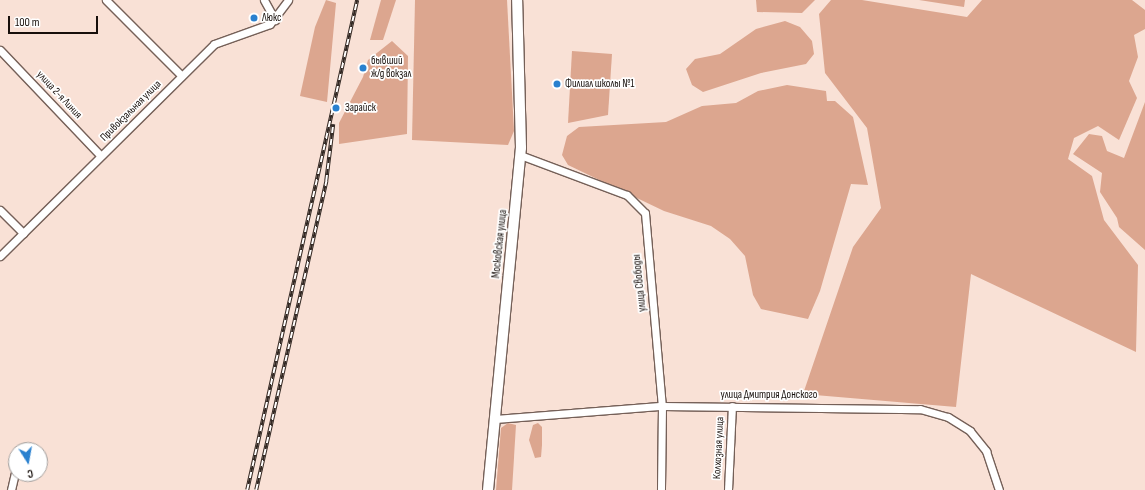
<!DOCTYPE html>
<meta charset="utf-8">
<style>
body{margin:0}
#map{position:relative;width:1145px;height:490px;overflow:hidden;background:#f9e1d6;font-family:"Sofia Sans Condensed",sans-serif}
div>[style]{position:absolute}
.green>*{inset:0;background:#dca68f}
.roads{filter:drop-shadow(1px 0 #756058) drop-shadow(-1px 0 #756058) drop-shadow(0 1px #756058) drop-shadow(0 -1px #756058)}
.minor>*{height:7px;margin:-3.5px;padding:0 3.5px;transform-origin:3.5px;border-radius:3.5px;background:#fff}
.secondary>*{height:10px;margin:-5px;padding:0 5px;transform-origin:5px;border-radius:5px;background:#fff}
.rail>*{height:3.5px;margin-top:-1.75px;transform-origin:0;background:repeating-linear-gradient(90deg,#fff 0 6px,#322823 0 12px);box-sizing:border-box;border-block:1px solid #322823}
.dots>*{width:11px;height:11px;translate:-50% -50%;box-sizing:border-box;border:2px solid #fff;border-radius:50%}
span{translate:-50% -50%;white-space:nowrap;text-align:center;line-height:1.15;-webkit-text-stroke:3.5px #fff;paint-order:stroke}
.poi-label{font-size:11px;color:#170f0b}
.left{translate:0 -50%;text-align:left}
.street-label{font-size:11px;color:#170f0b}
.north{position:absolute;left:8px;top:442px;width:40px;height:40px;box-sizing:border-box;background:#fff;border:1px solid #a29f9d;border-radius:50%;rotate:169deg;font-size:11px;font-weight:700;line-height:16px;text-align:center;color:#170f0b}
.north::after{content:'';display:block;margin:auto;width:14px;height:18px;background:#2a81cf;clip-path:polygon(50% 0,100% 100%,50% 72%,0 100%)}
.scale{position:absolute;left:8px;top:16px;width:90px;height:18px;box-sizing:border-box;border:2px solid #170f0b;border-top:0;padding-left:5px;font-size:12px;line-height:14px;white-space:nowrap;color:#170f0b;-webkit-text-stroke:3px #fff;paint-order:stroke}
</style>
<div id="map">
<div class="green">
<div style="clip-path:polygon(326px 0,336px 3px,327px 102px,300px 96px,315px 27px)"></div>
<div style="clip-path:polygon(381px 0,396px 0,383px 40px,370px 40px)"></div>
<div style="clip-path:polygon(415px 0,507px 0,514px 131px,508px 145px,412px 140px)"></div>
<div style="clip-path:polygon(756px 0,815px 0,802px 13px,757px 12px)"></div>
<div style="clip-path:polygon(831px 0,862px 0,967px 17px,982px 0,1132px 0,1145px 10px,1145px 29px,1134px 35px,1138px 57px,1129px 81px,1137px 98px,1119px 140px,1098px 126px,1074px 138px,1068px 159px,1092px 176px,1104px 220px,1138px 265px,1136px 352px,971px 274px,956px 407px,803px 394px,853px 247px,881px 208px,867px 128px,825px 73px,819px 14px)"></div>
<div style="clip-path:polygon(919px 0,965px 0,964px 7px)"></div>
<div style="clip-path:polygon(785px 21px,800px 27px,812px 41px,814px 54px,806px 64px,761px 73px,703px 92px,692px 85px,686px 69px,695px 59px,720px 54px,756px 29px)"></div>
<div style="clip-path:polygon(392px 41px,408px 56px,407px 134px,339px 144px,339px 123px,363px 77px,368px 60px)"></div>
<div style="clip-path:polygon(572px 51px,612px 54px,608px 115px,568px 123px)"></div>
<div style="clip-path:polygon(787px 85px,826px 91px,827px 101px,835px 101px,853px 117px,868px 185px,851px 184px,820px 291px,808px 319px,761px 309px,753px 295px,745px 256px,730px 239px,711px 226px,664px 211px,568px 165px,562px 155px,567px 136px,579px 127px,666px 122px,702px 106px,736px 103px,758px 91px)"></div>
<div style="clip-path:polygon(1145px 102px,1145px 250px,1119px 227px,1117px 218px,1100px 192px,1102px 173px,1073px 154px,1089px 134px,1102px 136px,1107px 151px,1124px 158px)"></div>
<div style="clip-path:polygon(508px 423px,516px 425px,512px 490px,496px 490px,501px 428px)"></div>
<div style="clip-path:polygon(538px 423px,542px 427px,542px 445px,541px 457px,535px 458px,529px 440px,533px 425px)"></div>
</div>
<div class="roads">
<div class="minor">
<div style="left:106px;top:0;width:107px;rotate:45deg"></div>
<div style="left:264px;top:0;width:23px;rotate:61deg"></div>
<div style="left:0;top:50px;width:146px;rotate:46.4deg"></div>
<div style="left:520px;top:155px;width:114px;rotate:20.5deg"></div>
<div style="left:627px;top:195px;width:25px;rotate:45deg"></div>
<div style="left:645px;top:213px;width:194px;rotate:85deg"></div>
<div style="left:662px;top:406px;width:84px;rotate:90.7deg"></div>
<div style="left:0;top:210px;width:33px;rotate:45deg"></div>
<div style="left:0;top:256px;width:301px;rotate:-44.7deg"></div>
<div style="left:214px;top:44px;width:59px;rotate:-19.7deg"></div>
<div style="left:270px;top:24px;width:30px;rotate:-53deg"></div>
<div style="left:495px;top:419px;width:168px;rotate:-4.5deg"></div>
<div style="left:662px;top:406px;width:258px;rotate:0.7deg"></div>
<div style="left:920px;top:409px;width:29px;rotate:16deg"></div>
<div style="left:948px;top:417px;width:26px;rotate:32deg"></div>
<div style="left:970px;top:431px;width:26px;rotate:51deg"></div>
<div style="left:986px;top:451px;width:41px;rotate:71.6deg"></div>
<div style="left:11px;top:490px;width:22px;rotate:-77deg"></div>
<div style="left:728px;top:490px;width:84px;rotate:-87.3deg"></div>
</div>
<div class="secondary">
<div style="left:488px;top:490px;width:344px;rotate:-84.5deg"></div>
<div style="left:521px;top:148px;width:148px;rotate:-91.5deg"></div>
</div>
</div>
<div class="rail">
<div style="left:247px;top:490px;width:502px;rotate:-77.35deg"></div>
<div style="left:256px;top:490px;width:317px;rotate:-77.2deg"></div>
<div style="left:326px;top:181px;width:57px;rotate:-83deg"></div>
</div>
<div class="dots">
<div style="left:254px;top:18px;background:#2a81cf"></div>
<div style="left:363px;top:68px;background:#2a81cf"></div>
<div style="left:557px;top:84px;background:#2a81cf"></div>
<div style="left:336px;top:108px;background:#2a81cf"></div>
</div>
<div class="poi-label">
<span class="left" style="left:262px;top:18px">Люкс</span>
<span class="left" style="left:371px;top:68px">бывший<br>ж/д вокзал</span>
<span class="left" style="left:565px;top:84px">Филиал школы №1</span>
<span class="left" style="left:345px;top:108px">Зарайск</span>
</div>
<div class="street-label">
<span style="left:59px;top:95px;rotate:47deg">улица 2-я Линия</span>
<span style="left:131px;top:111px;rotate:-45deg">Привокзальная улица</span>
<span style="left:500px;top:244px;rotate:-84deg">Московская улица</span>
<span style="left:640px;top:283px;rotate:-96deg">улица Свободы</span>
<span style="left:769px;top:395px">улица Дмитрия Донского</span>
<span style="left:719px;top:448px;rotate:-87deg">Колхозная улица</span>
</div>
<div class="north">С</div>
<div class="scale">100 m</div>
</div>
